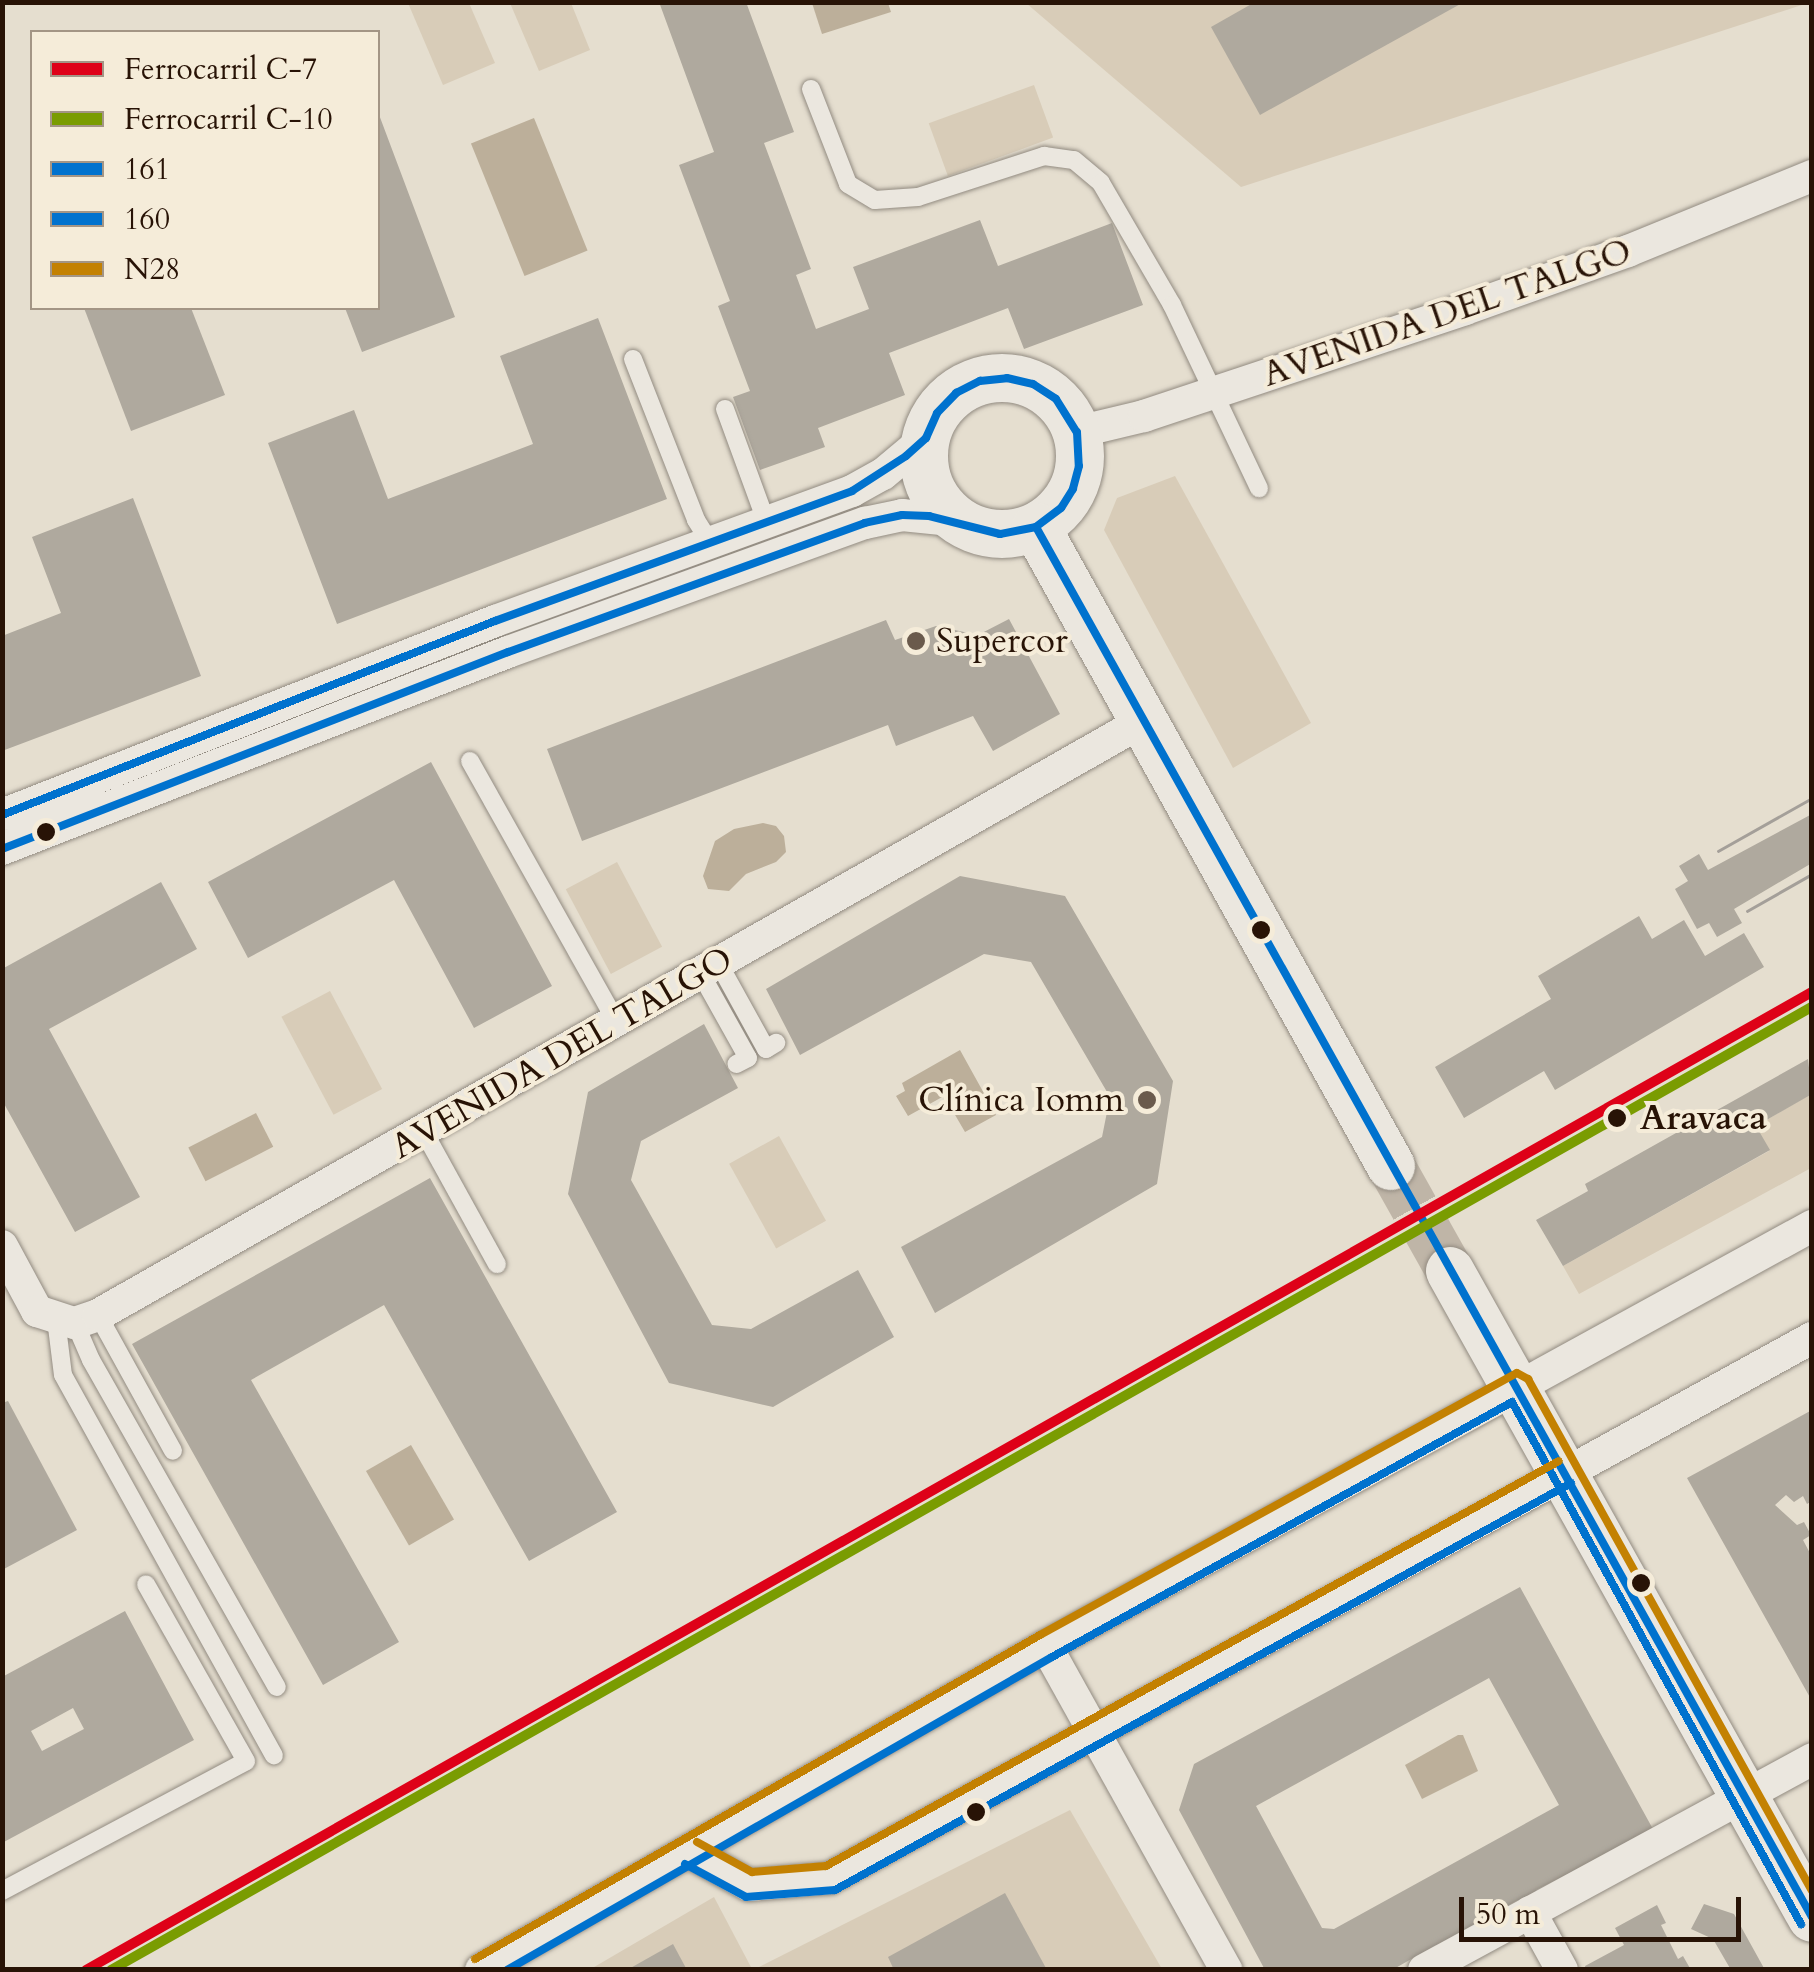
<!DOCTYPE html>
<meta charset="utf-8">
<style>
body{margin:0}
#map{position:relative;width:1814px;height:1972px;overflow:hidden;background:#e5decf;font-family:Cardo,serif}
div>[style]{position:absolute}
[style*='--x']{left:calc(var(--x)*1px);top:calc(var(--y)*1px);width:calc(var(--w)*1px);rotate:calc(var(--a)*1deg)}
.green>*{inset:0;background:#d8ccb8;transform-origin:0 0}
.water>*{inset:0;background:#bcaf9a;transform-origin:0 0}
.building>*{inset:0;background:#afa99e}
.secondary-tunnel>*{height:48px;margin-top:-24px;transform-origin:0;background:repeating-linear-gradient(90deg,#bfb5a7 0 48px,transparent 0 72px)}
.roads{filter:drop-shadow(0 0 2px #928b81) drop-shadow(0 0 2px #928b81)}
.lane>*{height:18px;margin:-9px;padding:0 9px;transform-origin:9px;border-radius:9px;background:#ebe7df}
.street>*{height:32px;margin:-16px;padding:0 16px;transform-origin:16px;border-radius:16px;background:#ebe7df}
.secondary>*{height:48px;margin:-24px;padding:0 24px;transform-origin:24px;border-radius:24px;background:#ebe7df}
.secondary>.ring{margin:-24px;padding:0;box-sizing:content-box;background:none;border:48px solid #ebe7df;border-radius:50%}
.tram>*{height:2.5px;margin:-1.25px;padding:0 1.25px;transform-origin:1.25px;border-radius:1.25px;background:#a49f99}
.bus-1>*{height:8px;margin:-4px;padding:0 4px;transform-origin:4px;border-radius:4px;background:#0072ce}
.bus-2>*{height:8px;margin:-4px;padding:0 4px;transform-origin:4px;border-radius:4px;background:#0072ce}
.bus-3>*{height:8px;margin:-4px;padding:0 4px;transform-origin:4px;border-radius:4px;background:#c38102}
.rail-1>*{height:10px;margin:-5px;padding:0 5px;transform-origin:5px;border-radius:5px;background:#de0118}
.rail-2>*{height:10px;margin:-5px;padding:0 5px;transform-origin:5px;border-radius:5px;background:#7a9c01}
.dots>*{width:28px;height:28px;translate:-50% -50%;box-sizing:border-box;border:5px solid #f5ecd9;border-radius:50%}
span{translate:-50% -50%;white-space:nowrap;text-align:center;line-height:1.15;-webkit-text-stroke:8px #f5ecd9;paint-order:stroke}
.street-label{font-size:35px;color:#281306}
.poi-label{font-size:35px;color:#281306}
.left{translate:0 -50%;text-align:left}
.right{translate:-100% -50%;text-align:right}
.stop-label{font-size:35px;color:#281306;font-weight:700}
.frame{position:absolute;inset:0;border:5px solid #281306;pointer-events:none}
.legend{position:absolute;left:30px;top:30px;width:350px;height:280px;box-sizing:border-box;background:#f5ecd9;border:2px solid #a39585;margin:0;padding:12px 18px;list-style:none;font-size:30px;color:#281306}
.legend li{display:flex;align-items:center;gap:20px;height:50px}
.legend b{width:50px;border:2px solid #a39585}
.scale{position:absolute;left:1459px;top:1897px;width:282px;height:45px;box-sizing:border-box;border:5px solid #281306;border-top:0;padding-left:12px;font-size:30px;line-height:35px;white-space:nowrap;color:#281306;-webkit-text-stroke:8px #f5ecd9;paint-order:stroke}
</style>
<div id="map">
<div class="green">
<i style="clip-path:polygon(1811px 2px,1241px 187px,1026px 3px)"></i>
<i style="clip-path:polygon(408px 3px,469px 3px,495px 63px,443px 85px)"></i>
<i style="clip-path:polygon(510px 3px,571px 3px,590px 50px,539px 71px)"></i>
<i style="left:1034px;top:85px;width:56px;height:112px;rotate:70deg"></i>
<i style="clip-path:polygon(1175px 476px,1311px 723px,1233px 768px,1104px 530px,1117px 498px)"></i>
<i style="left:617px;top:862px;width:96px;height:58px;rotate:62deg"></i>
<i style="left:330px;top:991px;width:111px;height:55px;rotate:62deg"></i>
<i style="clip-path:polygon(1811px 1094px,1811px 1168px,1579px 1294px,1563px 1266px,1769px 1151px,1756px 1126px)"></i>
<i style="left:779px;top:1136px;width:97px;height:57px;rotate:61deg"></i>
<i style="clip-path:polygon(1070px 1810px,1162px 1969px,753px 1970px)"></i>
<i style="clip-path:polygon(714px 1897px,752px 1969px,589px 1970px)"></i>
</div>
<div class="water">
<i style="clip-path:polygon(812px 3px,888px 3px,891px 12px,822px 34px)"></i>
<i style="left:534px;top:118px;width:143px;height:68px;rotate:68deg"></i>
<i style="clip-path:polygon(763px 823px,776px 826px,784px 836px,786px 852px,776px 862px,746px 874px,729px 891px,708px 889px,703px 876px,715px 841px,734px 829px)"></i>
<i style="clip-path:polygon(960px 1050px,996px 1115px,965px 1132px,944px 1096px,908px 1116px,896px 1096px,905px 1091px,902px 1083px)"></i>
<i style="left:256px;top:1113px;width:38px;height:76px;rotate:63deg"></i>
<i style="left:411px;top:1445px;width:86px;height:52px;rotate:60deg"></i>
<i style="clip-path:polygon(1458px 1735px,1463px 1735px,1478px 1771px,1422px 1799px,1405px 1765px)"></i>
</div>
<div class="building">
<i style="clip-path:polygon(659px 2px,746px 2px,794px 132px,764px 143px,811px 269px,796px 275px,816px 329px,869px 309px,853px 267px,980px 220px,998px 266px,1112px 223px,1143px 305px,1024px 349px,1008px 308px,889px 353px,905px 395px,818px 428px,825px 447px,760px 470px,733px 397px,750px 391px,718px 306px,730px 301px,679px 165px,714px 152px)"></i>
<i style="clip-path:polygon(1255px 2px,1464px 2px,1260px 115px,1211px 27px)"></i>
<i style="clip-path:polygon(378px 112px,455px 317px,362px 352px,345px 308px,378px 308px)"></i>
<i style="clip-path:polygon(84px 308px,191px 308px,225px 395px,131px 431px)"></i>
<i style="clip-path:polygon(598px 318px,667px 499px,337px 624px,268px 443px,354px 410px,388px 499px,533px 444px,500px 356px)"></i>
<i style="clip-path:polygon(133px 498px,201px 676px,2px 751px,2px 636px,61px 613px,32px 537px)"></i>
<i style="clip-path:polygon(1009px 619px,1060px 714px,993px 751px,973px 716px,896px 746px,888px 725px,582px 841px,547px 749px,886px 620px,895px 640px,936px 626px,978px 635px)"></i>
<i style="clip-path:polygon(431px 762px,552px 986px,474px 1028px,394px 880px,248px 958px,208px 882px)"></i>
<i style="clip-path:polygon(1812px 814px,1812px 863px,1734px 909px,1742px 923px,1717px 937px,1709px 923px,1697px 929px,1675px 889px,1688px 881px,1679px 866px,1699px 854px,1708px 870px)"></i>
<i style="clip-path:polygon(960px 876px,1065px 896px,1173px 1081px,1157px 1184px,935px 1313px,901px 1247px,1102px 1137px,1110px 1097px,1031px 962px,984px 954px,800px 1055px,766px 989px)"></i>
<i style="clip-path:polygon(161px 882px,197px 949px,49px 1029px,140px 1197px,75px 1232px,2px 1100px,2px 969px)"></i>
<i style="clip-path:polygon(1639px 916px,1652px 939px,1684px 920px,1705px 956px,1744px 933px,1764px 967px,1555px 1090px,1544px 1071px,1464px 1118px,1435px 1067px,1551px 999px,1538px 976px)"></i>
<i style="clip-path:polygon(704px 1024px,738px 1088px,641px 1141px,631px 1180px,712px 1325px,751px 1329px,858px 1270px,894px 1337px,773px 1407px,669px 1383px,568px 1194px,588px 1092px)"></i>
<i style="clip-path:polygon(1808px 1059px,1812px 1094px,1756px 1126px,1770px 1150px,1563px 1266px,1536px 1220px,1588px 1191px,1585px 1184px)"></i>
<i style="clip-path:polygon(430px 1178px,617px 1512px,529px 1561px,384px 1305px,251px 1380px,399px 1642px,323px 1685px,132px 1344px)"></i>
<i style="clip-path:polygon(8px 1401px,77px 1530px,2px 1570px,2px 1403px)"></i>
<i style="clip-path:polygon(1812px 1410px,1812px 1501px,1807px 1504px,1803px 1496px,1794px 1502px,1786px 1495px,1775px 1505px,1797px 1525px,1804px 1522px,1811px 1535px,1803px 1540px,1812px 1557px,1812px 1701px,1687px 1478px)"></i>
<i style="clip-path:polygon(evenodd,1520px 1587px,1654px 1831px,1536px 1890px,1539px 1896px,1521px 1906px,1518px 1900px,1453px 1936px,1440px 1952px,1436px 1945px,1392px 1970px,1265px 1970px,1179px 1810px,1194px 1764px,1520px 1587px,1489px 1678px,1559px 1805px,1334px 1929px,1322px 1928px,1256px 1806px,1489px 1678px)"></i>
<i style="clip-path:polygon(evenodd,125px 1611px,194px 1740px,2px 1843px,2px 1677px,125px 1611px,73px 1708px,84px 1729px,42px 1751px,31px 1731px,73px 1708px)"></i>
<i style="clip-path:polygon(1005px 1893px,1047px 1970px,894px 1970px,888px 1957px)"></i>
<i style="clip-path:polygon(1704px 1904px,1734px 1914px,1765px 1970px,1731px 1970px,1713px 1939px,1691px 1929px)"></i>
<i style="clip-path:polygon(1657px 1905px,1666px 1923px,1661px 1925px,1678px 1959px,1683px 1956px,1691px 1970px,1586px 1970px,1585px 1966px,1624px 1945px,1615px 1928px)"></i>
<i style="clip-path:polygon(673px 1944px,687px 1970px,627px 1970px)"></i>
</div>
<div class="secondary-tunnel">
<i style="--x:1391;--y:1166;--w:120;--a:60.7"></i>
</div>
<div class="roads">
<div class="lane">
<i style="--x:811;--y:89;--w:102;--a:68.7"></i>
<i style="--x:848;--y:184;--w:31;--a:31"></i>
<i style="--x:875;--y:200;--w:43;--a:-4"></i>
<i style="--x:918;--y:197;--w:133;--a:-18"></i>
<i style="--x:1044;--y:156;--w:30;--a:8"></i>
<i style="--x:1074;--y:160;--w:35;--a:40"></i>
<i style="--x:1101;--y:183;--w:141;--a:59.8"></i>
<i style="--x:1172;--y:305;--w:203;--a:64.6"></i>
<i style="--x:633;--y:359;--w:173;--a:68.6"></i>
<i style="--x:696;--y:520;--w:26;--a:58"></i>
<i style="--x:725;--y:409;--w:119;--a:69.9"></i>
<i style="--x:470;--y:761;--w:300;--a:60.7"></i>
<i style="--x:719;--y:964;--w:97;--a:61.1"></i>
<i style="--x:766;--y:1049;--w:12;--a:-31"></i>
<i style="--x:701;--y:974;--w:96;--a:60.8"></i>
<i style="--x:748;--y:1058;--w:13;--a:153"></i>
<i style="--x:424;--y:1132;--w:151;--a:61.1"></i>
<i style="--x:98;--y:1315;--w:155;--a:61.1"></i>
<i style="--x:56;--y:1319;--w:56;--a:82.9"></i>
<i style="--x:63;--y:1375;--w:435;--a:61"></i>
<i style="--x:75;--y:1323;--w:40;--a:66.6"></i>
<i style="--x:91;--y:1360;--w:376;--a:60.4"></i>
<i style="--x:2;--y:1891;--w:276;--a:-28"></i>
<i style="--x:246;--y:1761;--w:203;--a:-119.5"></i>
</div>
<div class="street">
<i style="--x:1077;--y:432;--w:69;--a:-13.4"></i>
<i style="--x:1144;--y:416;--w:338;--a:-18.4"></i>
<i style="--x:1465;--y:309;--w:173;--a:-19.6"></i>
<i style="--x:1628;--y:251;--w:199;--a:-22.2"></i>
<i style="--x:2;--y:815;--w:530;--a:-21.48"></i>
<i style="--x:495;--y:621;--w:380;--a:-20"></i>
<i style="--x:852;--y:491;--w:35;--a:-29"></i>
<i style="--x:883;--y:474;--w:56;--a:-39.9"></i>
<i style="--x:2;--y:849;--w:543;--a:-21.27"></i>
<i style="--x:508;--y:652;--w:380;--a:-19.9"></i>
<i style="--x:865;--y:523;--w:38;--a:-12"></i>
<i style="--x:902;--y:515;--w:57;--a:6"></i>
<i style="--x:2;--y:1246;--w:74;--a:61.7"></i>
<i style="--x:37;--y:1311;--w:40;--a:18"></i>
<i style="--x:75;--y:1323;--w:24;--a:-19"></i>
<i style="--x:98;--y:1315;--w:1204;--a:-29.61"></i>
<i style="--x:1046;--y:1646;--w:371;--a:60.9"></i>
<i style="--x:691;--y:1853;--w:66;--a:28.9"></i>
<i style="--x:749;--y:1885;--w:81;--a:-4.9"></i>
<i style="--x:830;--y:1878;--w:1121;--a:-28.81"></i>
<i style="--x:1530;--y:1912;--w:66;--a:61.1"></i>
<i style="--x:481;--y:1970;--w:651;--a:-29.83"></i>
<i style="--x:1046;--y:1646;--w:874;--a:-28.74"></i>
<i style="--x:1424;--y:1970;--w:442;--a:-28.5"></i>
</div>
<div class="secondary">
<i class="ring" style="left:924px;top:378px;width:108px;height:108px"></i>
<i style="--x:1036;--y:527;--w:731;--a:60.95"></i>
<i style="--x:1450;--y:1271;--w:741;--a:60.77"></i>
</div>
</div>
<div class="tram">
<i style="--x:1718;--y:851;--w:108;--a:-29.4"></i>
<i style="--x:1747;--y:911;--w:75;--a:-29.6"></i>
</div>
<div class="bus-1">
<i style="--x:1036;--y:527;--w:1592;--a:60.83"></i>
<i style="--x:2;--y:815;--w:530;--a:-21.48"></i>
<i style="--x:495;--y:621;--w:380;--a:-20"></i>
<i style="--x:852;--y:491;--w:64;--a:-32.9"></i>
<i style="--x:906;--y:456;--w:27;--a:-42"></i>
<i style="--x:926;--y:438;--w:27;--a:-66"></i>
<i style="--x:937;--y:413;--w:28;--a:-46"></i>
<i style="--x:956;--y:393;--w:27;--a:-27"></i>
<i style="--x:980;--y:381;--w:27;--a:-6"></i>
<i style="--x:1007;--y:378;--w:27;--a:13"></i>
<i style="--x:1033;--y:384;--w:27;--a:33"></i>
<i style="--x:1056;--y:399;--w:39;--a:58"></i>
<i style="--x:1077;--y:432;--w:34;--a:87"></i>
<i style="--x:1079;--y:466;--w:24;--a:105"></i>
<i style="--x:1073;--y:489;--w:22;--a:122"></i>
<i style="--x:1061;--y:508;--w:31;--a:143"></i>
<i style="--x:1036;--y:527;--w:37;--a:169"></i>
<i style="--x:1000;--y:534;--w:73;--a:-165.8"></i>
<i style="--x:929;--y:516;--w:27;--a:-178"></i>
<i style="--x:902;--y:515;--w:38;--a:168"></i>
<i style="--x:865;--y:523;--w:380;--a:160.1"></i>
<i style="--x:508;--y:652;--w:543;--a:158.73"></i>
</div>
<div class="bus-2">
<i style="--x:685;--y:1864;--w:69;--a:28.4"></i>
<i style="--x:746;--y:1897;--w:89;--a:-4.5"></i>
<i style="--x:835;--y:1890;--w:841;--a:-28.94"></i>
<i style="--x:507;--y:1970;--w:628;--a:-29.87"></i>
<i style="--x:1052;--y:1657;--w:526;--a:-29"></i>
<i style="--x:1512;--y:1402;--w:597;--a:61.03"></i>
</div>
<div class="bus-3">
<i style="--x:697;--y:1842;--w:63;--a:28.6"></i>
<i style="--x:752;--y:1872;--w:74;--a:-4.6"></i>
<i style="--x:826;--y:1866;--w:837;--a:-28.92"></i>
<i style="--x:475;--y:1959;--w:651;--a:-29.83"></i>
<i style="--x:1040;--y:1635;--w:544;--a:-28.78"></i>
<i style="--x:1517;--y:1373;--w:13;--a:29"></i>
<i style="--x:1528;--y:1379;--w:585;--a:60.98"></i>
</div>
<div class="rail-1">
<i style="--x:86;--y:1970;--w:1984;--a:-29.54"></i>
</div>
<div class="rail-2">
<i style="--x:111;--y:1970;--w:1955;--a:-29.52"></i>
</div>
<div class="dots">
<i style="left:916px;top:641px;background:#6a5a4c"></i>
<i style="left:46px;top:832px;background:#281306"></i>
<i style="left:1261px;top:930px;background:#281306"></i>
<i style="left:1147px;top:1100px;background:#6a5a4c"></i>
<i style="left:1617px;top:1118px;background:#281306"></i>
<i style="left:1641px;top:1583px;background:#281306"></i>
<i style="left:976px;top:1812px;background:#281306"></i>
</div>
<div class="street-label">
<span style="left:1447px;top:313px;rotate:-19deg">AVENIDA DEL TALGO</span>
<span style="left:562px;top:1053px;rotate:-30deg">AVENIDA DEL TALGO</span>
</div>
<div class="poi-label">
<span class="left" style="left:936px;top:641px">Supercor</span>
<span class="right" style="left:1124px;top:1100px">Clínica Iomm</span>
</div>
<div class="stop-label">
<span class="left" style="left:1640px;top:1118px">Aravaca</span>
</div>
<div class="frame"></div>
<ul class="legend">
<li><b style="height:12px;background:#de0118"></b>Ferrocarril C-7</li>
<li><b style="height:12px;background:#7a9c01"></b>Ferrocarril C-10</li>
<li><b style="height:12px;background:#0072ce"></b>161</li>
<li><b style="height:12px;background:#0072ce"></b>160</li>
<li><b style="height:12px;background:#c38102"></b>N28</li>
</ul>
<div class="scale">50 m</div>
</div>
